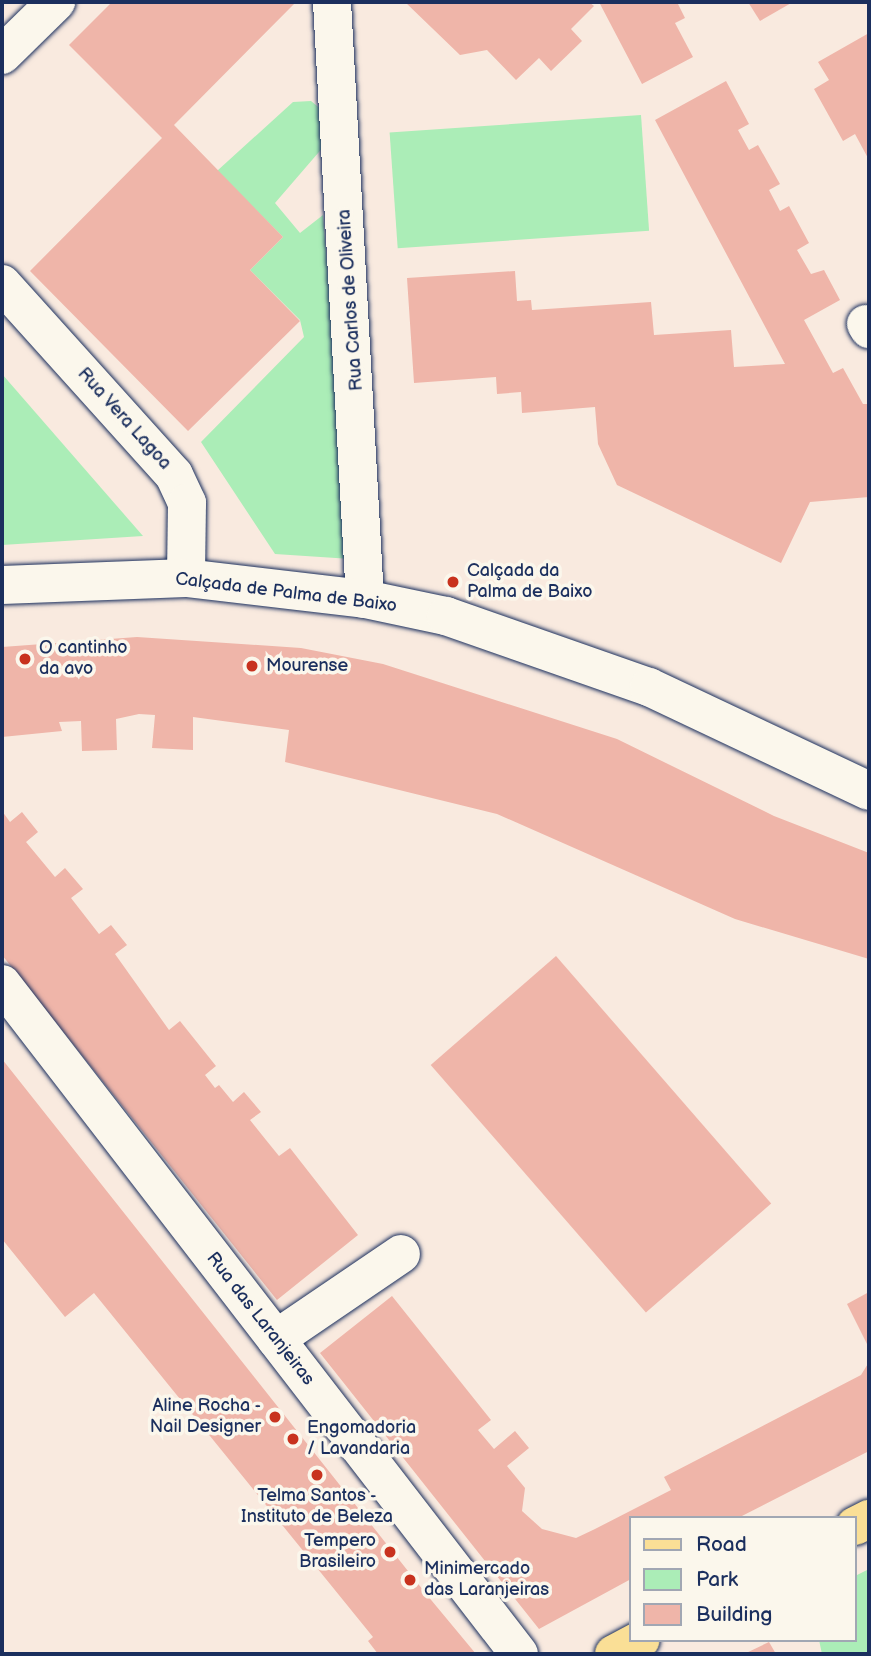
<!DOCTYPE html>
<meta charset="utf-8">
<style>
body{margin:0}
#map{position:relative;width:871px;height:1656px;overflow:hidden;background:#f9eadf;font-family:"Balsamiq Sans",sans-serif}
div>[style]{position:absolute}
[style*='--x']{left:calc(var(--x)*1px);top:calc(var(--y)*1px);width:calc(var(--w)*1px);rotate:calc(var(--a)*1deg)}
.green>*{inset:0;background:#abedb7;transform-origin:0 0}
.building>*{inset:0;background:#efb5a9;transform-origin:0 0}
.roads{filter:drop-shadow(0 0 2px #1b2f5e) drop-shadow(0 0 2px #1b2f5e)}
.minor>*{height:38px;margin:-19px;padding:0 19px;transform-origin:19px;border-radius:19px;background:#fbf7ec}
.major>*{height:38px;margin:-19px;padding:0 19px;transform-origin:19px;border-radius:19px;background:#fadf96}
.dots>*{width:19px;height:19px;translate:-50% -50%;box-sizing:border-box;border:4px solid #fbf7ec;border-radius:50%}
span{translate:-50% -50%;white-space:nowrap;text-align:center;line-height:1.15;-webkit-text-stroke:7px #fbf7ec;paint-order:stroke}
.street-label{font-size:18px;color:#1b2f5e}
.poi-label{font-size:18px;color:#1b2f5e}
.left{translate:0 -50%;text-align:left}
.right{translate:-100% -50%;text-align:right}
.frame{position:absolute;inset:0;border:4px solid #1b2f5e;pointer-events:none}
.legend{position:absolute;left:629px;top:1516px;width:228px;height:126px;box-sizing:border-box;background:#fbf7ec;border:2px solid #a1a7b3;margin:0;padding:9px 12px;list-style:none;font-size:21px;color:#1b2f5e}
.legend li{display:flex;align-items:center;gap:14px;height:35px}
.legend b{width:35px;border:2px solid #a1a7b3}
</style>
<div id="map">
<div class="green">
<i style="clip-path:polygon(311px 101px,322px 110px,325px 145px,275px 203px,300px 233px,323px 215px,351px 559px,275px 554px,201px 442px,304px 337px,300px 320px,250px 270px,283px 237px,217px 171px,293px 102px)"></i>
<i style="left:641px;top:115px;width:116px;height:252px;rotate:86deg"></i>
<i style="clip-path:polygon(2px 374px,143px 536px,2px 545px)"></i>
<i style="clip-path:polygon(869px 1569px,869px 1654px,822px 1654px,819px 1640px,855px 1640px,855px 1576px)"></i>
</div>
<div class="building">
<i style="clip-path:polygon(112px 2px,296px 2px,174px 125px,283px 237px,250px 270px,300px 321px,188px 431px,30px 271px,162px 138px,69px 45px)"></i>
<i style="clip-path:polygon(405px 2px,589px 2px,594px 6px,571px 29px,582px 41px,551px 71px,539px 58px,516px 80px,487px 50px,460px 55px)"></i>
<i style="clip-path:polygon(599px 2px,677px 2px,685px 18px,675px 23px,693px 57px,642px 84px)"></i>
<i style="clip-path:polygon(748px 2px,793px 2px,760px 21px)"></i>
<i style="clip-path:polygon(869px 33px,869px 160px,855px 134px,843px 141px,814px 89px,829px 80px,818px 62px)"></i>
<i style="clip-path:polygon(726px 81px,749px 124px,738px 130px,749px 150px,758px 145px,780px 184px,769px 190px,780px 211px,789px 206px,809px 243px,797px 250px,811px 274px,824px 270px,840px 300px,804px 320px,833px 373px,843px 368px,863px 404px,869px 404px,869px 497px,810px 502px,781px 563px,617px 485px,598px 444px,595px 407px,522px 413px,521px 392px,497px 394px,496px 377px,414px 383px,407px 278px,515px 271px,517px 301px,531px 300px,532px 310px,651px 302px,654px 335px,731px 330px,734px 367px,785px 364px,655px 120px)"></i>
<i style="clip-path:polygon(137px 637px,301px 648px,383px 664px,617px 739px,774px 816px,869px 853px,869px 959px,735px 919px,497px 814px,285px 762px,289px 730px,193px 717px,193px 750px,152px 748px,155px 715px,139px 714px,116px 719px,117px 750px,82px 751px,81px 721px,59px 722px,62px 731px,2px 737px,2px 647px)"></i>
<i style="clip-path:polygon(2px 811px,10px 822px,22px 812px,38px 832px,26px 842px,55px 877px,65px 868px,83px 889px,71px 898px,99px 934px,111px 925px,127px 945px,115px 954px,169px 1030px,180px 1021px,216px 1066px,205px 1075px,215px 1088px,219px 1085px,233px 1102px,244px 1092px,261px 1112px,250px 1120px,266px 1140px,279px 1156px,290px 1148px,358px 1235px,277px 1300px,2px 955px)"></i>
<i style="left:556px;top:956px;width:328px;height:166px;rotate:49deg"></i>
<i style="clip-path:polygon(2px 1059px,427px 1595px,476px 1654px,378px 1654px,368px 1641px,373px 1637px,94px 1293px,65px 1317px,2px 1239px)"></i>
<i style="clip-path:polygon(869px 1292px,869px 1348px,847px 1304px)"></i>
<i style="clip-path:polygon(392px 1296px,491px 1420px,478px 1430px,494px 1449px,515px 1431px,529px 1448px,507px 1466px,525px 1488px,522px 1511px,542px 1529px,576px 1538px,595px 1529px,671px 1490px,664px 1477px,861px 1375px,869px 1362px,869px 1451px,738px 1518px,631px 1518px,631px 1579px,539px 1629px,320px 1353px)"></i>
<i style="clip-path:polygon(769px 1642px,776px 1654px,744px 1654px)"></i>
</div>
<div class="roads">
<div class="minor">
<i style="--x:332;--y:2;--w:598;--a:86.84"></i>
<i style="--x:2;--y:55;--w:76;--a:-44.5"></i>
<i style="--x:2;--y:284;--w:257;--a:48"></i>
<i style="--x:174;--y:475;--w:31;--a:65"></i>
<i style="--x:187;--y:503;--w:75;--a:90.8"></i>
<i style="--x:866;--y:324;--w:6;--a:59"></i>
<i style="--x:2;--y:585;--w:184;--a:-2.2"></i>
<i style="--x:186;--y:578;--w:180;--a:6.7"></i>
<i style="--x:365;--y:599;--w:83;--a:11.9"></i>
<i style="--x:446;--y:616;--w:215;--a:19.3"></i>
<i style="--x:649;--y:687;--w:243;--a:25.3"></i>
<i style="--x:2;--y:984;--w:846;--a:52.34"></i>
<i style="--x:276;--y:1339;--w:151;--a:-34.2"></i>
</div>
<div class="major">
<i style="--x:855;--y:1526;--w:16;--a:-27"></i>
<i style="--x:614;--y:1654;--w:30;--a:-28"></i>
</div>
</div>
<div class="dots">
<i style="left:453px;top:582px;background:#c8321e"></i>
<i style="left:25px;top:659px;background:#c8321e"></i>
<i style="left:252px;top:666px;background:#c8321e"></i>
<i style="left:275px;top:1417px;background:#c8321e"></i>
<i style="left:293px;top:1439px;background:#c8321e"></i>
<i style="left:317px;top:1475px;background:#c8321e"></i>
<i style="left:390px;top:1552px;background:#c8321e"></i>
<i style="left:410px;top:1580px;background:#c8321e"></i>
</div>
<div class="street-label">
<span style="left:351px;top:300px;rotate:-94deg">Rua Carlos de Oliveira</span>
<span style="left:124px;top:419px;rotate:48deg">Rua Vera Lagoa</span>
<span style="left:286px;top:593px;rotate:7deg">Calçada de Palma de Baixo</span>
<span style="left:260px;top:1319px;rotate:52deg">Rua das Laranjeiras</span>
</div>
<div class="poi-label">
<span class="left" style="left:467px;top:582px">Calçada da<br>Palma de Baixo</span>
<span class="left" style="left:39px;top:659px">O cantinho<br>da avo</span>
<span class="left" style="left:266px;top:666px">Mourense</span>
<span class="right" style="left:261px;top:1417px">Aline Rocha -<br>Nail Designer</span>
<span class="left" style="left:307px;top:1439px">Engomadoria<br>/ Lavandaria</span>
<span style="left:317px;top:1507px">Telma Santos -<br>Instituto de Beleza</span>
<span class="right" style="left:376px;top:1552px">Tempero<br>Brasileiro</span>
<span class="left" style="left:424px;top:1580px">Minimercado<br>das Laranjeiras</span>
</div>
<div class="frame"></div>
<ul class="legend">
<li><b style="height:9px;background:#fadf96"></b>Road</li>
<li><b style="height:19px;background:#abedb7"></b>Park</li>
<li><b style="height:19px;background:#efb5a9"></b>Building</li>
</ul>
</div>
